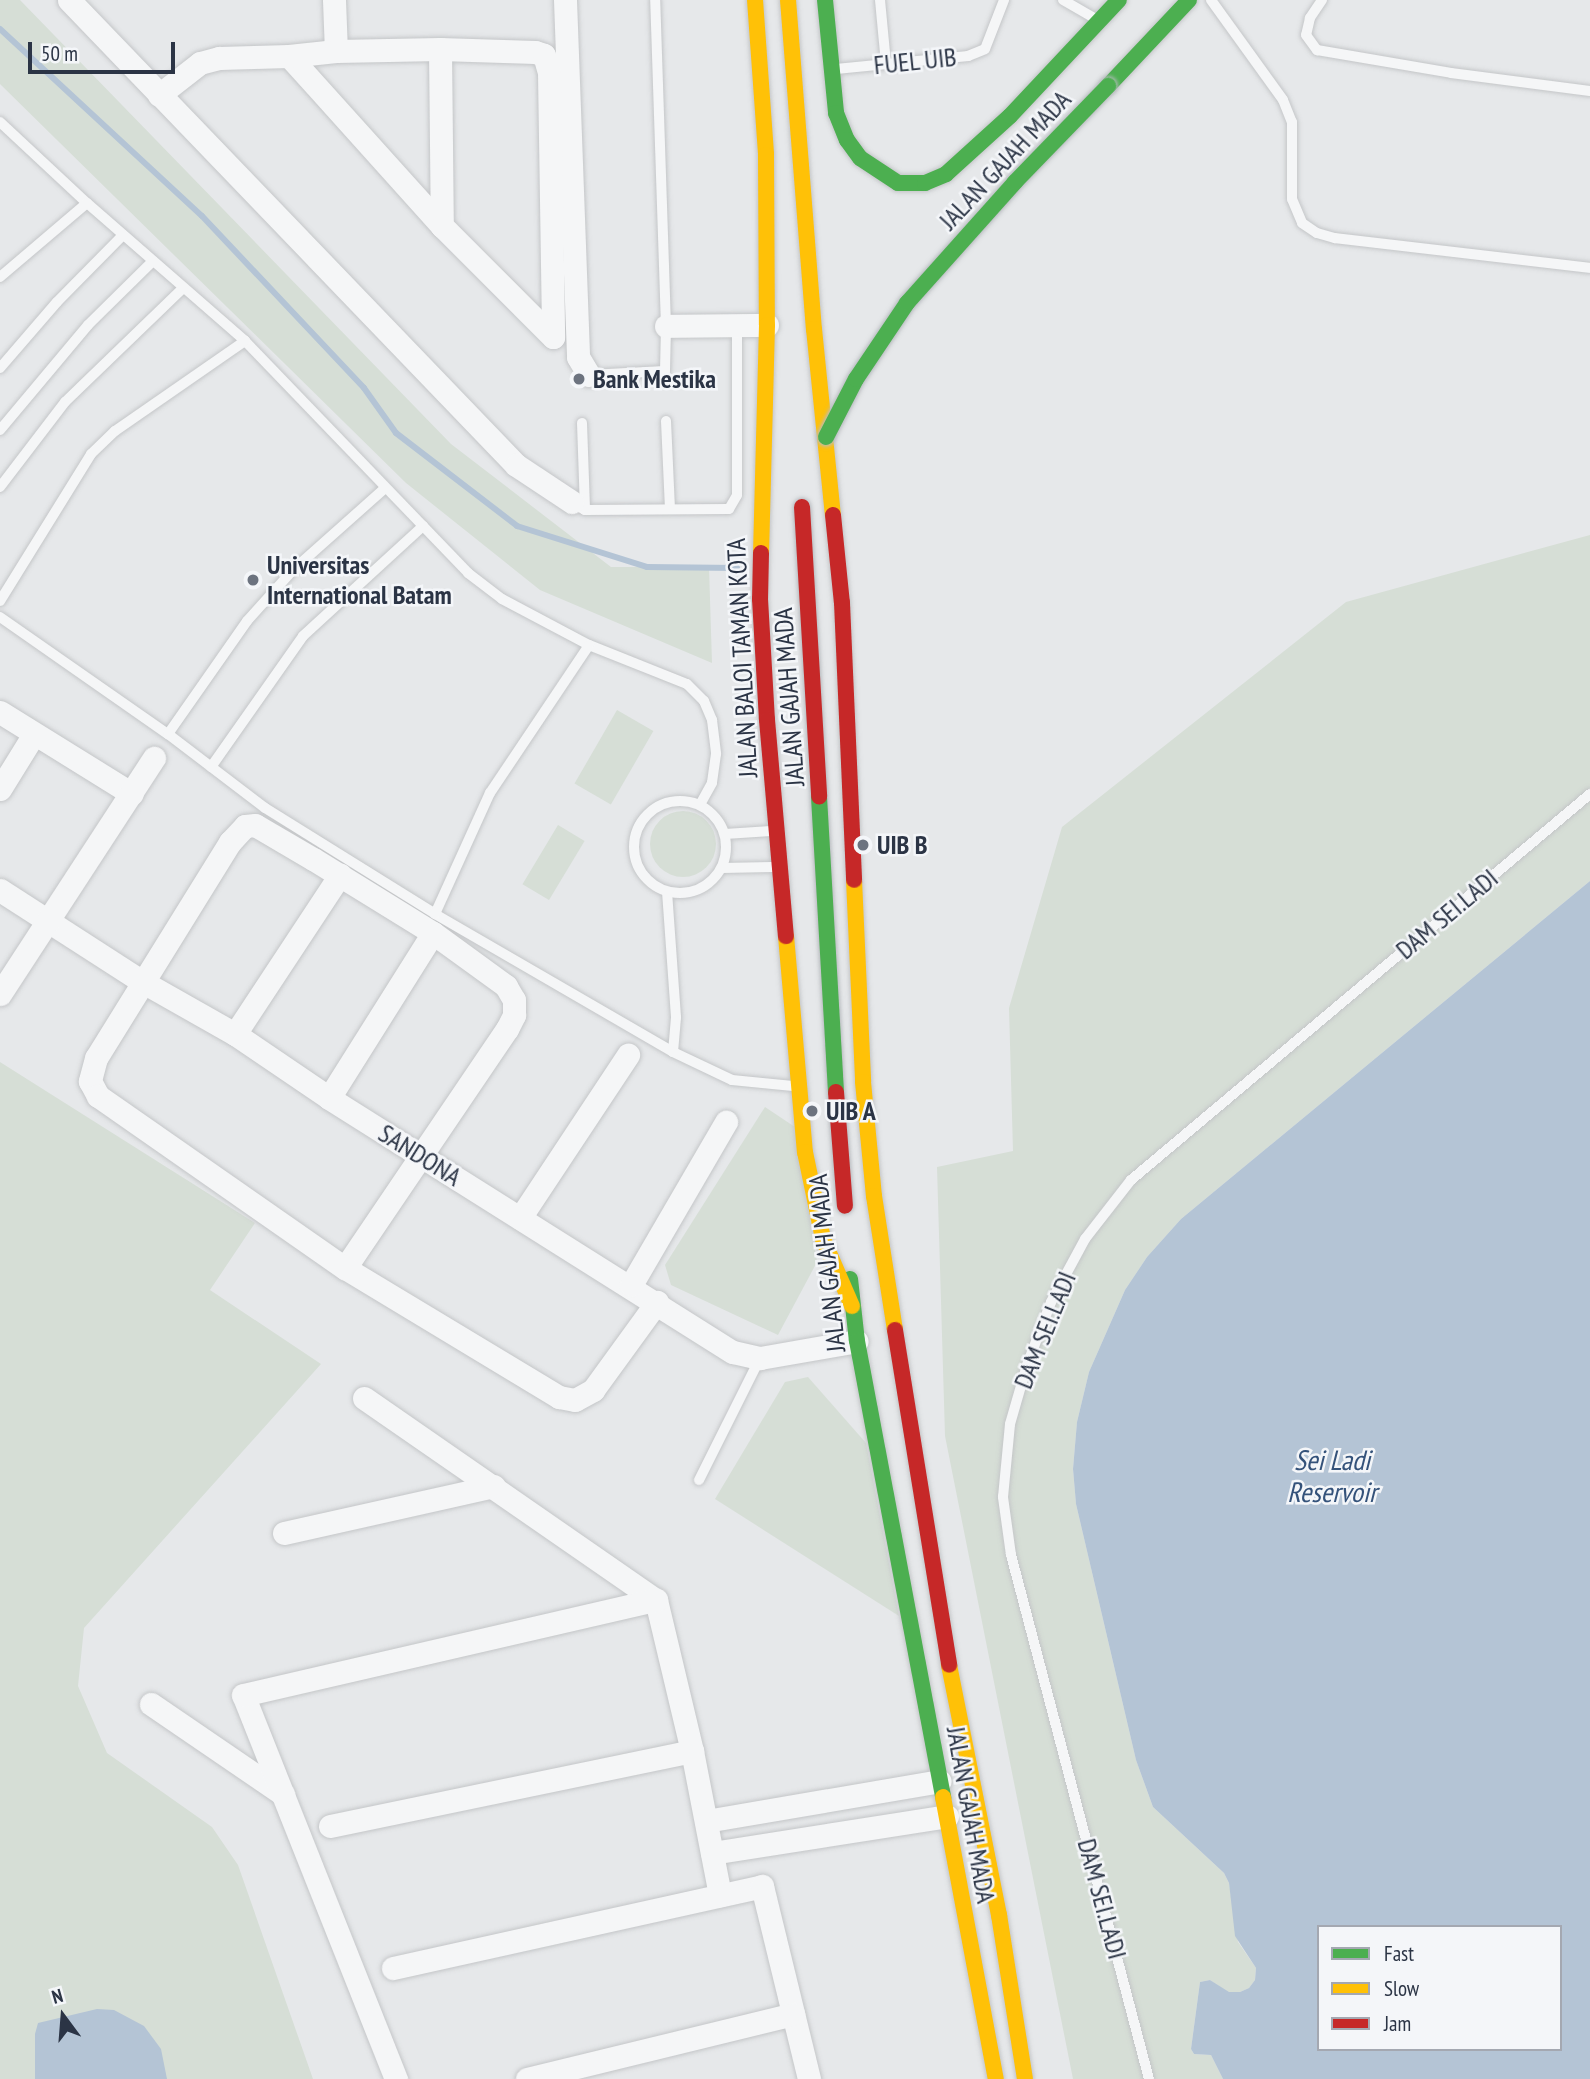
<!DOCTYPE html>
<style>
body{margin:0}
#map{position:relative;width:1590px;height:2079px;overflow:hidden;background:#e6e8ea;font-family:"PT Sans Narrow",sans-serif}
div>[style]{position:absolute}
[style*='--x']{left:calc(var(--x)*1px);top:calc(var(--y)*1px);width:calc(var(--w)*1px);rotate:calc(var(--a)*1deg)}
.green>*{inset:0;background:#d6ded6;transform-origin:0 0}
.round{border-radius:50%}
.water>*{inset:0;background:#b4c4d5}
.stream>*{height:6px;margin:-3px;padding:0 3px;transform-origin:3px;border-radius:3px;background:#b4c4d5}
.roads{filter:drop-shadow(0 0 2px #c4c6c8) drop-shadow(0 0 2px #c4c6c8)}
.lane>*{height:10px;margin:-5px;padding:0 5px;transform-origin:5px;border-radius:5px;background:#f5f6f7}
.lane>.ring{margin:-5px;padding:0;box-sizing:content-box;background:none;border:10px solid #f5f6f7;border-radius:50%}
.street>*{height:23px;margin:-11.5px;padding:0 11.5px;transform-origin:11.5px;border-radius:11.5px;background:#f5f6f7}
.fast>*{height:16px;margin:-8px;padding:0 8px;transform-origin:8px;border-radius:8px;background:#4caf50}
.slow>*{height:16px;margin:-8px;padding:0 8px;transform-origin:8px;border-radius:8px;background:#ffc107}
.jam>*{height:16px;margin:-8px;padding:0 8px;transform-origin:8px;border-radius:8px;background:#c62828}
.bridges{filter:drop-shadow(0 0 2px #b8bbbf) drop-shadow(0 0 2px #b8bbbf)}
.fast-bridge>*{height:16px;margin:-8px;padding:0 8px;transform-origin:8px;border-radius:8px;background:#4caf50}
.jam-bridge>*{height:16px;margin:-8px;padding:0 8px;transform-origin:8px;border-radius:8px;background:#c62828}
.dots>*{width:19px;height:19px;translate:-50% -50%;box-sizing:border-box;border:4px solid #f4f6f9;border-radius:50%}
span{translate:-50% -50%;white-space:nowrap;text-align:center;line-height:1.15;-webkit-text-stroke:5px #f4f6f9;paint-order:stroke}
.street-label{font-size:26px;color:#2b3445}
.poi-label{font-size:26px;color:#2b3445;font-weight:700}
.left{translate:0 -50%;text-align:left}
.water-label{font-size:28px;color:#34527a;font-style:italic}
.legend{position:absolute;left:1317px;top:1925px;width:245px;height:126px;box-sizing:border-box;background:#f4f6f9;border:2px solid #a4a8b1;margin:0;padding:9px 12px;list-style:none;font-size:21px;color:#2b3445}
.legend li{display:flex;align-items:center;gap:14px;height:35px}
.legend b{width:35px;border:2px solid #a4a8b1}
.north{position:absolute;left:28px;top:1981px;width:70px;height:70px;-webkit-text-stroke:5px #f4f6f9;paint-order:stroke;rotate:344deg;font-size:19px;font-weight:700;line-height:28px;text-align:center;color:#2b3445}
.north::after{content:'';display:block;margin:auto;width:24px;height:32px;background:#2b3445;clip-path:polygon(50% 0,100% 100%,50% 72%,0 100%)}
.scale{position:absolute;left:28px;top:42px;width:147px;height:32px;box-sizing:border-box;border:4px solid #2b3445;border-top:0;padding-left:9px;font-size:21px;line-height:24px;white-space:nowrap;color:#2b3445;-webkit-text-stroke:5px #f4f6f9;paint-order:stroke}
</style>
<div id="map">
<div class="green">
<i style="clip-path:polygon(0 0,20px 0,451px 444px,611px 567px,709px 567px,712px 663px,540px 590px,406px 483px,0 84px)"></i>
<i style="clip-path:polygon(1590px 535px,1590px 881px,1181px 1219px,1147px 1257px,1125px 1290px,1089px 1372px,1077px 1422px,1073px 1469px,1076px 1504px,1136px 1760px,1153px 1807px,1224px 1873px,1229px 1883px,1238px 1942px,1256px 1968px,1255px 1980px,1249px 1988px,1240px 1992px,1229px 1993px,1210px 1980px,1200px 1982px,1191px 2049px,1194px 2054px,1211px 2055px,1223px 2079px,1073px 2079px,945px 1436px,937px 1167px,1013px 1151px,1009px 1008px,1062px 827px,1346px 602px)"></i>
<i style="left:617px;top:710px;width:42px;height:85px;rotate:30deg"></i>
<i class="round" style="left:650px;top:811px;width:66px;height:66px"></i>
<i style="left:558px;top:825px;width:31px;height:69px;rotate:31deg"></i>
<i style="clip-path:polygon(0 1062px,255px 1223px,210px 1290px,321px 1364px,84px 1628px,78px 1686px,107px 1753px,212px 1827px,238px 1865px,313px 2079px,0 2079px)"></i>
<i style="clip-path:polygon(765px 1107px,795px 1127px,817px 1262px,778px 1335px,671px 1285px,665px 1265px)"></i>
<i style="clip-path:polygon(808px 1377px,866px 1443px,899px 1616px,715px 1499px,785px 1382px)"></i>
</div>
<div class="water">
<i style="clip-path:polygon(evenodd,1590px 881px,1590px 2079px,1223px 2079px,1211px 2055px,1194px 2054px,1191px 2049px,1200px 1982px,1210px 1980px,1229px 1992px,1240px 1992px,1249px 1988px,1255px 1980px,1256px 1968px,1235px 1936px,1229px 1883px,1224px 1873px,1153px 1807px,1136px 1760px,1076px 1504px,1073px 1469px,1077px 1422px,1089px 1372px,1125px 1290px,1147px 1257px,1181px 1219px,1590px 881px,1319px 1927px,1560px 1927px,1560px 2049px,1319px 2049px,1319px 1927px)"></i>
<i style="clip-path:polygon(97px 2009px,114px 2010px,144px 2026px,161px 2049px,167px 2079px,35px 2079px,35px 2034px,38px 2023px)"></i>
</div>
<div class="stream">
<i style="--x:0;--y:29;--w:275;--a:42.8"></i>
<i style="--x:202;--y:216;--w:236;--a:46.7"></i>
<i style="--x:364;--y:388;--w:55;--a:54.6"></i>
<i style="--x:396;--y:433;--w:153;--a:37.5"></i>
<i style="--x:517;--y:526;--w:136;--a:17.5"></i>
<i style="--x:647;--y:567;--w:90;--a:0.6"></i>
</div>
<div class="roads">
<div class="lane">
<i style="--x:880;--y:0;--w:64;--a:84.6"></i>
<i style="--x:1063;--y:0;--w:34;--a:30"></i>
<i style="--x:1211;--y:0;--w:123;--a:54.2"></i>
<i style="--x:1283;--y:100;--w:24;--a:68"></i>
<i style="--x:1292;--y:122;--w:77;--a:90"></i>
<i style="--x:1292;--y:199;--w:26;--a:67"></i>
<i style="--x:1302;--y:223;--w:18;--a:34"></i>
<i style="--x:1317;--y:233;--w:19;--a:16"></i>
<i style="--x:1335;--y:238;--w:257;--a:6.7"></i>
<i style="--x:1322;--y:0;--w:22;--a:124"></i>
<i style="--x:1310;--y:18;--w:17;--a:103"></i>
<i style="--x:1306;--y:35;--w:19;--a:54"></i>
<i style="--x:1317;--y:50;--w:136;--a:9.7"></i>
<i style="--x:1451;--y:73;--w:140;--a:7.4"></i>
<i style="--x:836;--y:69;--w:133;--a:-5.6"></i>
<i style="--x:968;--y:56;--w:18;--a:-22"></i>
<i style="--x:985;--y:49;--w:53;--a:-68.8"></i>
<i style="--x:0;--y:122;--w:119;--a:43"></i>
<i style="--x:87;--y:203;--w:210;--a:41.1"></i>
<i style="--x:245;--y:341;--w:322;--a:46.1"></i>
<i style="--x:468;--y:573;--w:43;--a:37.4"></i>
<i style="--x:502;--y:599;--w:98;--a:27.9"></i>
<i style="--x:589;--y:645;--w:105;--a:21.7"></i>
<i style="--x:687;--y:684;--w:24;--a:45"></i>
<i style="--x:704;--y:701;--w:21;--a:67"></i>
<i style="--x:712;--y:720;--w:34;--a:83"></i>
<i style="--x:716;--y:754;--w:29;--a:98"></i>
<i style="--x:712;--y:783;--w:25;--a:119"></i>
<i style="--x:0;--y:277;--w:114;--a:-40.4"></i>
<i style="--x:0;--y:368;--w:87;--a:-49.2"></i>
<i style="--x:57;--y:302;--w:94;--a:-45.4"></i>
<i style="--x:589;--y:375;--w:76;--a:-3"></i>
<i style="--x:665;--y:371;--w:45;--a:-88.7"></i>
<i style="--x:666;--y:326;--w:326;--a:-91.9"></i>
<i style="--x:666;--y:421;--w:88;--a:87.4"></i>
<i style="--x:582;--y:423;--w:87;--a:88"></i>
<i style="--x:0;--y:430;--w:137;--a:-50"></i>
<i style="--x:88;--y:325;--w:91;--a:-44.6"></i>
<i style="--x:0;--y:487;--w:107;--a:-52.6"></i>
<i style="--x:65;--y:402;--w:164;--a:-44"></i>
<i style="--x:572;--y:502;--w:15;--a:32"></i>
<i style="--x:585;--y:510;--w:144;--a:-0.4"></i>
<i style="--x:729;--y:509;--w:16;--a:-60"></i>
<i style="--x:737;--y:495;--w:169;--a:-90"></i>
<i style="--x:0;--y:601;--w:173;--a:-58.2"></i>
<i style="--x:91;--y:454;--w:33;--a:-44"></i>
<i style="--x:115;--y:431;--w:158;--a:-34.7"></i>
<i style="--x:0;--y:617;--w:205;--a:34.9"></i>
<i style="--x:168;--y:734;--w:122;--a:37.3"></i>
<i style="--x:265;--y:808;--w:200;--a:31.9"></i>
<i style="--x:435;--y:914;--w:275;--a:30.1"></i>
<i style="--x:673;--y:1052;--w:35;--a:-85"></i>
<i style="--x:676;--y:1017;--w:125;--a:-94.1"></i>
<i style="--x:168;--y:734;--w:138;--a:-55"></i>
<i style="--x:247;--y:621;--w:69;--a:-48"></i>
<i style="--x:293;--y:570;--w:123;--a:-41.7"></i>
<i style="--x:211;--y:767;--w:160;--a:-54.9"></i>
<i style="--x:303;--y:636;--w:163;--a:-42.5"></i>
<i class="ring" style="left:634px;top:801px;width:82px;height:82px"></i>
<i style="--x:725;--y:834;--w:46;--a:-3.7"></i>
<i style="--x:722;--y:868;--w:50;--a:-1.1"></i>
<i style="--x:435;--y:914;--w:133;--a:-65.6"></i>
<i style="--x:490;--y:793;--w:178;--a:-56.2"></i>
<i style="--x:673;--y:1052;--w:65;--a:25.4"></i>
<i style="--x:732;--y:1080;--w:61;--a:5.6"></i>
<i style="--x:699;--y:1480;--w:136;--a:-63.4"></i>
<i style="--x:1149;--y:2079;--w:542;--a:-104.75"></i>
<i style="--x:1011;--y:1555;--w:59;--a:-97.9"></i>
<i style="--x:1003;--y:1497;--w:73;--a:-84.5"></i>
<i style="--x:1010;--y:1424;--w:61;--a:-73.9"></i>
<i style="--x:1027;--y:1365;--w:67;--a:-69.1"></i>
<i style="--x:1051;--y:1302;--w:72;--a:-61.6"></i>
<i style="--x:1085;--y:1239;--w:75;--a:-52.1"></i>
<i style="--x:1131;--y:1180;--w:600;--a:-40.06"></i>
</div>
<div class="street">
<i style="--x:69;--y:0;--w:645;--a:46.13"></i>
<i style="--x:516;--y:465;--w:67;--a:33.5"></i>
<i style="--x:334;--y:0;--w:51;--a:87.8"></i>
<i style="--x:565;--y:0;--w:357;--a:87.9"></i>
<i style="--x:578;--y:357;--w:21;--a:59"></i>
<i style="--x:440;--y:49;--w:177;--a:89.4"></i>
<i style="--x:289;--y:56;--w:229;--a:48"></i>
<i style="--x:442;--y:226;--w:157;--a:45"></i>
<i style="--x:159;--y:95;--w:52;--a:-38"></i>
<i style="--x:200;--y:63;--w:20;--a:-15"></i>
<i style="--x:219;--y:58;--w:70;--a:-1.6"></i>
<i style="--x:289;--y:56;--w:47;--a:-6.1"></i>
<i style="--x:336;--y:51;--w:104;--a:-1.1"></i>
<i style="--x:440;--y:49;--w:95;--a:1.8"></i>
<i style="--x:535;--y:52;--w:9;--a:18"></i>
<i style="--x:544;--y:55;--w:19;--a:74"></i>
<i style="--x:549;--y:73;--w:264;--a:89.1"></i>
<i style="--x:666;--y:326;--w:101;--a:-0.6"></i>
<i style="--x:0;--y:712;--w:155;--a:31.8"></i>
<i style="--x:0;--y:789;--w:65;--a:-58.3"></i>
<i style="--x:0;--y:890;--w:170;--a:32.8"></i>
<i style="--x:143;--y:982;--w:106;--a:29.5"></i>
<i style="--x:235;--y:1034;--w:114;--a:34.2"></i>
<i style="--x:329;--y:1098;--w:477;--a:32.2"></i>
<i style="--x:733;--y:1352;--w:28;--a:13"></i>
<i style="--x:760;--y:1358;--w:98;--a:-9.9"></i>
<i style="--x:0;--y:994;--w:282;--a:-56.9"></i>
<i style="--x:235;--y:1034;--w:191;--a:-56.6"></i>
<i style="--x:329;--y:1098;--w:195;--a:-57.8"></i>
<i style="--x:520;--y:1218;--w:196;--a:-56.5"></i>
<i style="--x:345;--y:1268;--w:289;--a:-55.9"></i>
<i style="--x:507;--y:1029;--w:16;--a:-63"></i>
<i style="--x:514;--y:1015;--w:15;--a:-90"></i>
<i style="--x:514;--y:1000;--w:16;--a:-120"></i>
<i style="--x:506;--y:986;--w:90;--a:-144"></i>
<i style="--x:433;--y:933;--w:141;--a:-148.3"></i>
<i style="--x:313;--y:859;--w:67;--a:-149.6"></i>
<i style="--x:255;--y:825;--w:10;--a:174"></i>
<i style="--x:245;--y:826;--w:22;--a:133"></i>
<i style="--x:230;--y:842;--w:254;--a:121.8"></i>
<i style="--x:96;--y:1058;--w:24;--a:105"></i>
<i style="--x:90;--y:1081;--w:17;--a:62"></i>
<i style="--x:98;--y:1096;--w:301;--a:34.9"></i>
<i style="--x:345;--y:1268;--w:250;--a:31.1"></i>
<i style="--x:559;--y:1397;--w:16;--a:11"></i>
<i style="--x:575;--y:1400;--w:21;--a:-29"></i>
<i style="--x:593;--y:1390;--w:109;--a:-54"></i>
<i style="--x:631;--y:1285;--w:189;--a:-59.8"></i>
<i style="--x:364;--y:1398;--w:355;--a:34.7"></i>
<i style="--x:656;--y:1600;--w:155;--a:76.6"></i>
<i style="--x:692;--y:1751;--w:147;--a:79"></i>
<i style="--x:284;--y:1533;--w:215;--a:-12.6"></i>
<i style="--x:151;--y:1704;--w:160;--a:34.3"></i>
<i style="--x:706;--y:1821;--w:237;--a:-9.7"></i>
<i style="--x:330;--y:1826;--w:370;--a:-11.7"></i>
<i style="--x:712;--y:1853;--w:238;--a:-8.9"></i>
<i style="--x:393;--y:1968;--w:378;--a:-12.5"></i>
<i style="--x:762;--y:1886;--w:199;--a:76.3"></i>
<i style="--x:396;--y:2079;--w:413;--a:-111.7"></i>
<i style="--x:243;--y:1695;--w:424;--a:-13"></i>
<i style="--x:527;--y:2079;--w:274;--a:-13.7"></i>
</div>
<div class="fast">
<i style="--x:825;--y:0;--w:114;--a:84.4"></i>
<i style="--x:836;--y:113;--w:29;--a:68"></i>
<i style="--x:847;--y:140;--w:22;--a:54"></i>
<i style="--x:860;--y:158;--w:45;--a:33.3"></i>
<i style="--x:898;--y:183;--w:27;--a:0"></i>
<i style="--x:925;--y:183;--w:23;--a:-23"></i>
<i style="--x:946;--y:174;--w:86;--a:-42.2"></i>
<i style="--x:1010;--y:116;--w:159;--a:-46.8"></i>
<i style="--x:1108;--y:86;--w:118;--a:-46.7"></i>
<i style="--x:850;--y:1279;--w:62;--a:83.6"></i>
<i style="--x:857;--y:1341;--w:464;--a:79.3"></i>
</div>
<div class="slow">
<i style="--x:755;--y:0;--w:155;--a:85.9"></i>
<i style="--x:766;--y:155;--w:170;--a:89.7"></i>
<i style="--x:767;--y:325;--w:228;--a:91.5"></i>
<i style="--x:788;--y:0;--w:330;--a:85.5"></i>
<i style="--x:814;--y:329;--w:187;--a:84.2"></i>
<i style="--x:854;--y:880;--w:202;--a:87.4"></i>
<i style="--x:863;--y:1082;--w:115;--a:84.5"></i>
<i style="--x:874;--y:1196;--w:136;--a:81.1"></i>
<i style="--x:786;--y:936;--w:217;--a:85"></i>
<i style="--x:805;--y:1152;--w:89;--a:78.3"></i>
<i style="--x:823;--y:1239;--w:73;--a:66.6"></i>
<i style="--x:949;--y:1665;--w:255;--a:78.7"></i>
<i style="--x:999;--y:1915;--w:166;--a:81"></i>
<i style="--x:943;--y:1797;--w:287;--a:79.4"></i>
</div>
<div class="jam">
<i style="--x:833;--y:515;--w:88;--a:84.2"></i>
<i style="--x:842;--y:603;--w:277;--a:87.5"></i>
<i style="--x:761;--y:553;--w:46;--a:91.2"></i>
<i style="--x:760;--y:599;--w:121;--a:86.7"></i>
<i style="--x:767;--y:720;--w:217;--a:85"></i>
<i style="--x:895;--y:1330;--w:339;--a:80.8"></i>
</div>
</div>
<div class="bridges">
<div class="fast-bridge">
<i style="--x:826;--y:437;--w:65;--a:-62.7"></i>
<i style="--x:856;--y:379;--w:92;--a:-56.1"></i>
<i style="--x:907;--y:303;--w:162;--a:-48.2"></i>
<i style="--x:1015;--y:182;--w:134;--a:-45.9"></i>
<i style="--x:819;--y:797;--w:295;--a:86.7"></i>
</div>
<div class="jam-bridge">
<i style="--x:802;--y:507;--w:290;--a:86.6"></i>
<i style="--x:836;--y:1092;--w:114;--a:85.5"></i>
</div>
</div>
<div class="dots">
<i style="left:579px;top:379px;background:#6c737f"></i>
<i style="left:253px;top:580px;background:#6c737f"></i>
<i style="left:863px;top:845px;background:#6c737f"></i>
<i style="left:812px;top:1111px;background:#6c737f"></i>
</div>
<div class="street-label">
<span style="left:915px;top:61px;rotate:-6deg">FUEL UIB</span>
<span style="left:1005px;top:160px;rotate:-47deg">JALAN GAJAH MADA</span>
<span style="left:742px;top:658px;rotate:-93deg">JALAN BALOI TAMAN KOTA</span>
<span style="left:789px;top:697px;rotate:-94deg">JALAN GAJAH MADA</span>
<span style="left:1447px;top:914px;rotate:-40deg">DAM SEI.LADI</span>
<span style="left:420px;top:1155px;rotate:32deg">SANDONA</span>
<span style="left:827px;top:1263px;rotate:-96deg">JALAN GAJAH MADA</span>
<span style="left:1045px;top:1330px;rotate:-68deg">DAM SEI.LADI</span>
<span style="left:971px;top:1815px;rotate:80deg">JALAN GAJAH MADA</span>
<span style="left:1102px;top:1899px;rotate:75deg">DAM SEI.LADI</span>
</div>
<div class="poi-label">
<span class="left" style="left:593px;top:379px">Bank Mestika</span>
<span class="left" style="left:267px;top:580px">Universitas<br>International Batam</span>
<span class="left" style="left:877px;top:845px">UIB B</span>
<span class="left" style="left:826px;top:1111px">UIB A</span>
</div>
<div class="water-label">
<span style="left:1332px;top:1476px">Sei Ladi<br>Reservoir</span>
</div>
<ul class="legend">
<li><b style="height:9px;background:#4caf50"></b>Fast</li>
<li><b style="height:9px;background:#ffc107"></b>Slow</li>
<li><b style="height:9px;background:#c62828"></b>Jam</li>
</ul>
<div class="north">N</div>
<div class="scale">50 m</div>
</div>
